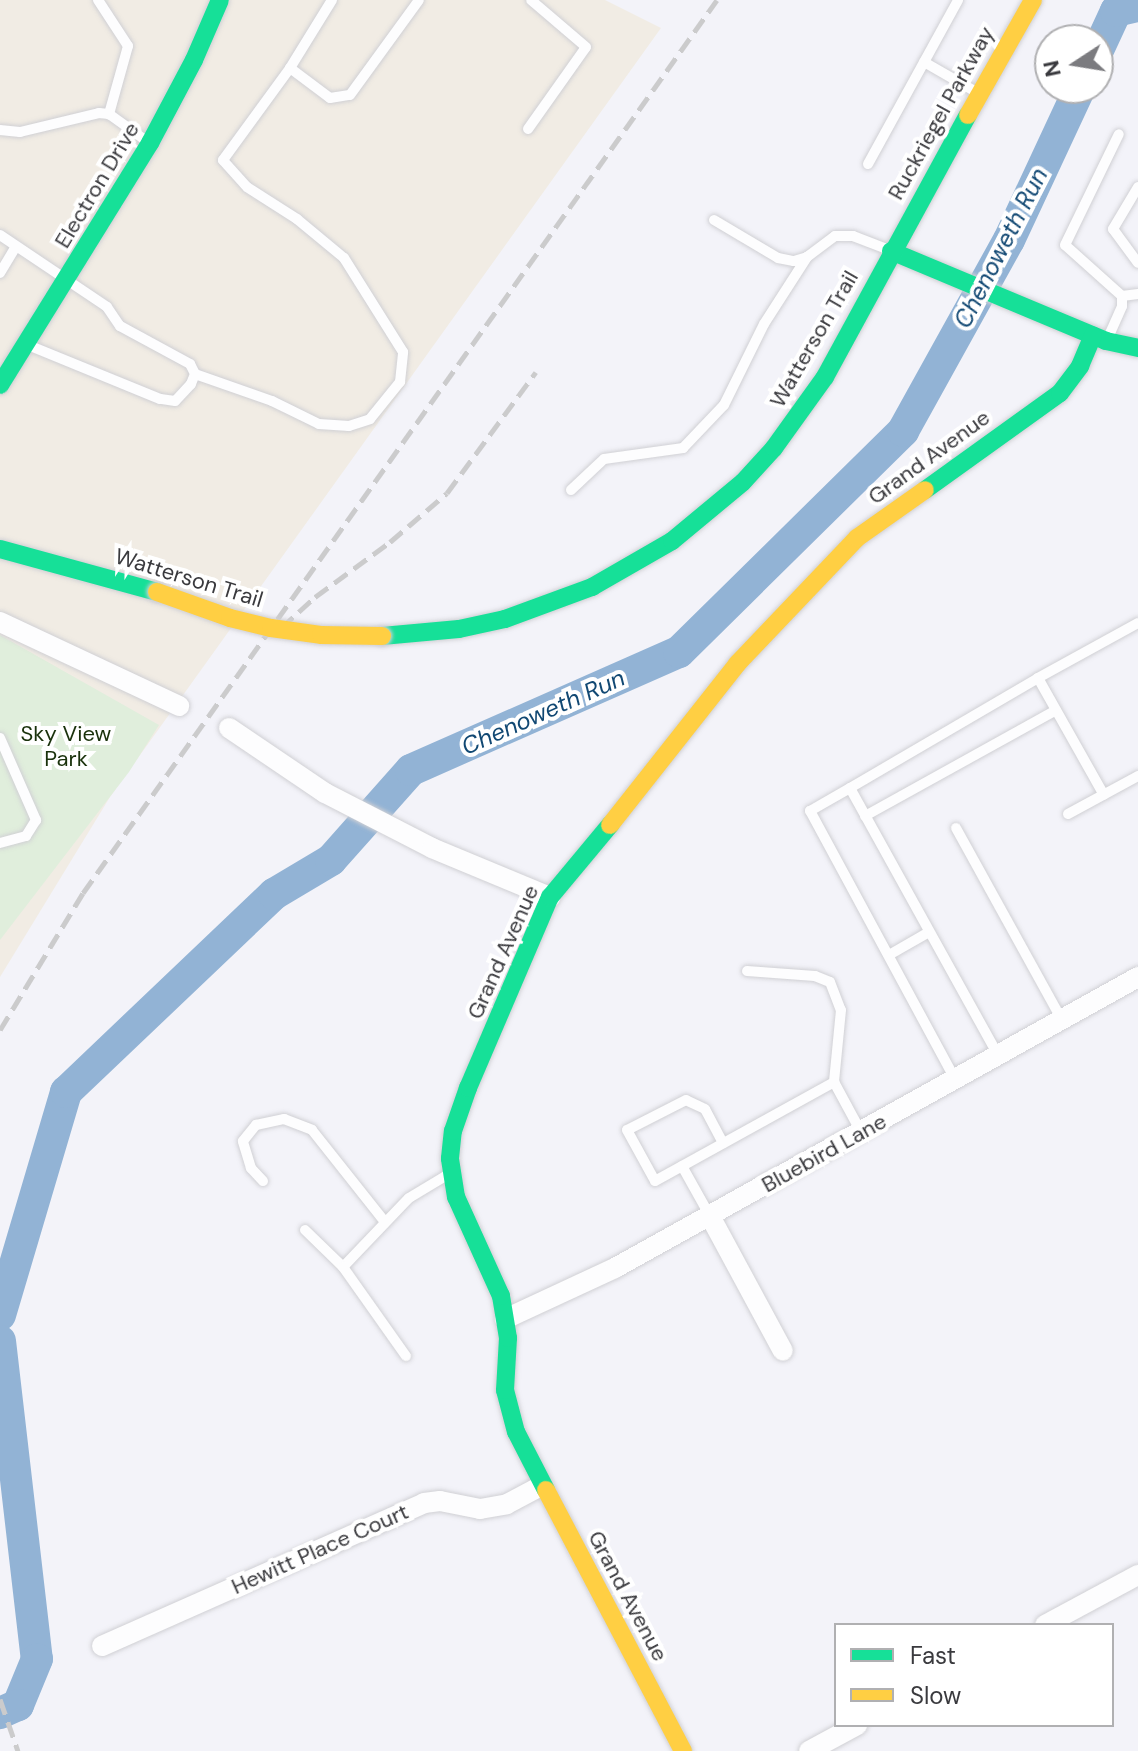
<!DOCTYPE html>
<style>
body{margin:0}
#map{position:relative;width:1138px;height:1751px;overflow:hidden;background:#f3f3f9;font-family:"DM Sans",sans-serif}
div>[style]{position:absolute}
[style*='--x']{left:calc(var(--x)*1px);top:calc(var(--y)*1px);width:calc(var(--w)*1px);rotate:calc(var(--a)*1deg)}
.industrial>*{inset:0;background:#f1ece4}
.green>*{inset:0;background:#e0eedc}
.river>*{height:32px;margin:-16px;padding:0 16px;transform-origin:16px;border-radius:16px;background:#92b3d5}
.roads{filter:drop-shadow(0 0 2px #d0d0d4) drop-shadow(0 0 2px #d0d0d4)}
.lane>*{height:10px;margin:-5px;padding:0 5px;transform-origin:5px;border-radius:5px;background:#fdfdfe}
.street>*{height:20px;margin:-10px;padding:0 10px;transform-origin:10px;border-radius:10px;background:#fdfdfe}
.fast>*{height:18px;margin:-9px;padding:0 9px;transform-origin:9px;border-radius:9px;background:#16e098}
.slow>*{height:18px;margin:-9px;padding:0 9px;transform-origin:9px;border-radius:9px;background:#ffcf43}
.rail>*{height:5px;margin-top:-2.5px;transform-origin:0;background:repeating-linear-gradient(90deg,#cbcbcc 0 16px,transparent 0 24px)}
.bridges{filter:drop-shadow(0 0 2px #d0d0d4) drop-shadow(0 0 2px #d0d0d4)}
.slow-bridge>*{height:18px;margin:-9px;padding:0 9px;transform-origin:9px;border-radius:9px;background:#ffcf43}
span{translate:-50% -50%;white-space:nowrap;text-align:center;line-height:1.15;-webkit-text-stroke:8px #fff;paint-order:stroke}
.street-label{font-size:22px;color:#3a3a3e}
.park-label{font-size:22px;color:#1a320c}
.water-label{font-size:24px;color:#114873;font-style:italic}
.legend{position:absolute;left:834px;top:1623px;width:280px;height:104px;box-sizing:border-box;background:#fff;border:2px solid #b0b0b2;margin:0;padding:10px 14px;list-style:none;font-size:24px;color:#3a3a3e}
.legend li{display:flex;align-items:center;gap:16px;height:40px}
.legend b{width:40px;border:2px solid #b0b0b2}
.north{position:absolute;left:1034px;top:24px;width:80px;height:80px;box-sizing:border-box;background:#fff;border:2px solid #b0b0b2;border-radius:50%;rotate:258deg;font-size:22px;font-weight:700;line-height:32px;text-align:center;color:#3a3a3e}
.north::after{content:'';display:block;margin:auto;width:28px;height:36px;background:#7b7b7f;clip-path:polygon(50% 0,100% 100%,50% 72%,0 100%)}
</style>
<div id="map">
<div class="industrial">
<i style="clip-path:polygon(0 0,605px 0,661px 28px,110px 797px,0 977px)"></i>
</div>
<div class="green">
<i style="clip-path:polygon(0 635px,159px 725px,129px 772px,0 940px)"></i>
</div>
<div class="river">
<i style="--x:1098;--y:50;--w:43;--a:-65.2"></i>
<i style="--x:1116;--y:11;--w:23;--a:-13"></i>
<i style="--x:0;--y:1315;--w:233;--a:-73.5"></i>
<i style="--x:66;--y:1092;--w:287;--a:-43.6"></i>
<i style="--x:274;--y:894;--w:66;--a:-30.8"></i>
<i style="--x:331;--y:860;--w:120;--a:-48.4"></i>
<i style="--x:411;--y:770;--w:293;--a:-23.8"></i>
<i style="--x:679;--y:652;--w:315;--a:-44.6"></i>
<i style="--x:903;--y:431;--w:218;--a:-61"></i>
<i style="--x:1009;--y:240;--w:168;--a:-65"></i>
<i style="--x:0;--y:1341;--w:320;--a:83.4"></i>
<i style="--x:37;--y:1659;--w:50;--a:112.4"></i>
<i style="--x:18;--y:1705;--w:20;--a:156"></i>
</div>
<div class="roads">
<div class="lane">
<i style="--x:98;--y:0;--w:55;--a:56.9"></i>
<i style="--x:128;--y:46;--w:71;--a:105.6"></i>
<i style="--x:332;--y:0;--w:80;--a:121.7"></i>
<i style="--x:290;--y:68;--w:50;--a:36.9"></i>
<i style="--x:330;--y:98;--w:20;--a:-9"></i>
<i style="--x:350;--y:95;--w:117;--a:-54"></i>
<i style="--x:924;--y:62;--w:62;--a:29.9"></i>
<i style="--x:528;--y:129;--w:100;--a:-54.7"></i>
<i style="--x:586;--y:47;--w:72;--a:-139.5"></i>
<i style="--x:0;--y:130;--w:20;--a:6"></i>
<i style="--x:20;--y:132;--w:81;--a:-13.5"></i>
<i style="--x:99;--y:113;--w:10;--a:6"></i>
<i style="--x:109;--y:114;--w:48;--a:35.7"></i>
<i style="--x:868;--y:164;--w:187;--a:-61.2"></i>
<i style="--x:1138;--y:187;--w:49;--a:120.8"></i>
<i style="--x:1113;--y:229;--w:42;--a:53.7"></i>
<i style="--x:714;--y:220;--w:74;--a:30.7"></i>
<i style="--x:778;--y:258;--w:16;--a:11"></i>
<i style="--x:794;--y:261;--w:14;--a:-17"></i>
<i style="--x:807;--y:257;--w:35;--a:-37"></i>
<i style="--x:835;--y:236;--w:18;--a:0"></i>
<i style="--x:853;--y:236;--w:40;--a:21"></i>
<i style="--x:0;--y:235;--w:129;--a:33.9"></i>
<i style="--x:107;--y:307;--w:23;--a:56"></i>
<i style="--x:120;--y:326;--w:80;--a:28.5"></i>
<i style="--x:190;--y:364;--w:11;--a:63"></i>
<i style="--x:195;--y:374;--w:11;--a:112"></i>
<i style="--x:191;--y:384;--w:23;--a:133"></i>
<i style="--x:175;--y:401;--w:15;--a:-172"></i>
<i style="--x:160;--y:399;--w:143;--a:-157.8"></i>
<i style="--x:0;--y:273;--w:31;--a:-59"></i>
<i style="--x:1122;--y:296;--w:16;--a:-7"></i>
<i style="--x:1107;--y:340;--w:37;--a:-66"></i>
<i style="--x:1122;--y:306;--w:10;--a:-90"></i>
<i style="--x:1122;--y:296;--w:76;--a:-138.2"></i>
<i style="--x:1065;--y:245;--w:123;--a:-64.1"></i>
<i style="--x:195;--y:374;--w:82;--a:19.3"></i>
<i style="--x:272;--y:401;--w:52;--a:26.1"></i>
<i style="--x:319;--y:424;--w:30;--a:4"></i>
<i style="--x:349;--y:426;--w:22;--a:-18"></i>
<i style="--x:370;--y:419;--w:48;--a:-51"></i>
<i style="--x:400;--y:382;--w:30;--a:-84"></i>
<i style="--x:403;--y:352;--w:111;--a:-122.1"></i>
<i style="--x:344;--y:258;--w:61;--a:-140.3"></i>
<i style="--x:297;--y:219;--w:59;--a:-147.4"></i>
<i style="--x:247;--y:187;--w:36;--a:-132"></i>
<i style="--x:223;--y:160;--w:114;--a:-53.9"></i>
<i style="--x:571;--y:490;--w:45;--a:-43.2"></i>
<i style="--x:604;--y:459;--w:80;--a:-7.9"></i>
<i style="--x:683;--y:448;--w:59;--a:-46.4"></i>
<i style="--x:724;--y:405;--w:90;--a:-63.7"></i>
<i style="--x:764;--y:324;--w:80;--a:-57.3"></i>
<i style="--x:1038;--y:678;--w:114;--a:-28.8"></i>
<i style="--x:0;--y:738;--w:90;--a:66.3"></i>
<i style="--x:36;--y:820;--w:19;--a:122"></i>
<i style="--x:26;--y:836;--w:27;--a:165"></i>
<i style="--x:850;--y:788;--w:218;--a:-30.3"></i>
<i style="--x:1038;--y:678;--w:134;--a:60.6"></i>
<i style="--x:1068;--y:814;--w:80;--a:-28.5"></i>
<i style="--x:865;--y:816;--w:218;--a:-29"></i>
<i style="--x:956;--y:828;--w:219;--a:61.1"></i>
<i style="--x:889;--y:955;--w:46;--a:-29.9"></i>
<i style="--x:747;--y:971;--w:68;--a:4.2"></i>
<i style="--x:815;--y:976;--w:16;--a:22"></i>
<i style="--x:830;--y:982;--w:30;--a:69"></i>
<i style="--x:841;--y:1010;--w:72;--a:95.6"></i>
<i style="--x:834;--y:1082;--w:57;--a:61.6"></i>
<i style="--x:955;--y:1079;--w:305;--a:-118.4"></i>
<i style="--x:810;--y:811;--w:46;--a:-29.9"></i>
<i style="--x:850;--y:788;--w:305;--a:61"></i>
<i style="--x:723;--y:1143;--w:38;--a:-118"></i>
<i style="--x:705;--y:1109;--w:21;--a:-155"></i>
<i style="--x:686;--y:1100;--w:66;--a:153"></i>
<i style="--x:627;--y:1130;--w:58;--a:61.2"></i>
<i style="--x:655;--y:1181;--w:205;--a:-28.9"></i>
<i style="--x:682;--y:1166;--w:57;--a:60.8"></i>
<i style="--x:263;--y:1181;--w:18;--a:-133"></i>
<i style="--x:251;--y:1168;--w:28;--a:-107"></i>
<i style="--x:243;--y:1141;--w:21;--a:-51"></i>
<i style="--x:256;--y:1125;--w:29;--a:-12"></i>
<i style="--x:284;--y:1119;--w:30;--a:21"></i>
<i style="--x:312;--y:1130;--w:117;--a:51.6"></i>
<i style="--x:305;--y:1230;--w:53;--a:44.2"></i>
<i style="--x:343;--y:1267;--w:95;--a:-46.3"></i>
<i style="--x:409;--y:1198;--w:47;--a:-31"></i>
<i style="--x:343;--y:1267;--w:109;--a:54.7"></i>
</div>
<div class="street">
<i style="--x:0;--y:622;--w:198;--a:25.1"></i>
<i style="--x:229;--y:728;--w:116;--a:34.1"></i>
<i style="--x:325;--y:793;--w:120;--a:27.2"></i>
<i style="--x:432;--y:848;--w:128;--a:22.6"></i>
<i style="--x:710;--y:1216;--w:153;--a:61.6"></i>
<i style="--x:505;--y:1319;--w:121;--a:-24.9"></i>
<i style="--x:615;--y:1268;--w:599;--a:-29.09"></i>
<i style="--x:1045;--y:1625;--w:106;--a:-28.3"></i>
<i style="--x:102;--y:1646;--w:352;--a:-23.9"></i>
<i style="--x:424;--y:1503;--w:16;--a:-7"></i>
<i style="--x:440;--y:1501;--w:41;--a:11.3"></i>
<i style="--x:480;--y:1509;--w:27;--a:-10"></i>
<i style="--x:507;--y:1504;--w:40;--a:-28"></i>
<i style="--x:809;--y:1751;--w:55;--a:-28.4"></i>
</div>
<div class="fast">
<i style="--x:891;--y:251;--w:233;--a:22.7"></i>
<i style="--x:1106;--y:341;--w:33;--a:12"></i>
<i style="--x:0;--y:385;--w:285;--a:-58.2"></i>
<i style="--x:150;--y:143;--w:94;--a:-62.1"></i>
<i style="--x:194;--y:60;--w:65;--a:-66.6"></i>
<i style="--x:925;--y:490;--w:166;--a:-35.7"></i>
<i style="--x:1060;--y:393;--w:34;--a:-53"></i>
<i style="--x:1080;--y:366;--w:33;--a:-67"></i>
<i style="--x:0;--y:549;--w:163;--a:15.3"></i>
<i style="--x:382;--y:636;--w:77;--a:-5.2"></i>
<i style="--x:459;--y:629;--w:47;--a:-12.3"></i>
<i style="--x:505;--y:619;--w:93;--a:-20.2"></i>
<i style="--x:592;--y:587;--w:92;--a:-29.9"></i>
<i style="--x:672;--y:541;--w:92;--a:-39.7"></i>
<i style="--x:743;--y:482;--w:46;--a:-47.6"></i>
<i style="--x:774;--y:448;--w:87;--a:-54.3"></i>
<i style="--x:825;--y:377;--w:298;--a:-61.4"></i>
<i style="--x:546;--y:1490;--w:65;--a:-117.3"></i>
<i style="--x:516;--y:1432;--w:43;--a:-104.7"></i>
<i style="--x:505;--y:1390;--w:52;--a:-86.7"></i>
<i style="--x:508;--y:1338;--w:43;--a:-99.5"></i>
<i style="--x:501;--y:1296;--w:109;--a:-114.4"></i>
<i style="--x:456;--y:1197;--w:39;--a:-99"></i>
<i style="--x:450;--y:1158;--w:27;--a:-84"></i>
<i style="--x:453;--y:1131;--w:46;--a:-70.8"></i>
<i style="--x:468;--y:1088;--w:208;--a:-66.8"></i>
<i style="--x:550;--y:897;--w:94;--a:-50.2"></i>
</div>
<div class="slow">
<i style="--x:968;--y:115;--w:132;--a:-60.5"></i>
<i style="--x:610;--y:825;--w:205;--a:-51.7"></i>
<i style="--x:737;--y:664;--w:174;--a:-46.4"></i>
<i style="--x:857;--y:538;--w:83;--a:-35.2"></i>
<i style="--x:546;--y:1490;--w:295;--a:62.3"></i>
</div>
</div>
<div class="rail">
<i style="--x:281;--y:628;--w:46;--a:-42.4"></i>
<i style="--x:315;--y:597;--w:93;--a:-36.3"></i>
<i style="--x:390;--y:542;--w:75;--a:-40.7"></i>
<i style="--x:447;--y:493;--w:150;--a:-53.7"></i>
<i style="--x:0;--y:1030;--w:160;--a:-58.8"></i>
<i style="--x:83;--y:893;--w:1095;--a:-54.63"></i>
<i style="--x:0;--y:1699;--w:55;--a:70.9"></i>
</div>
<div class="bridges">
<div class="slow-bridge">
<i style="--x:157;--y:592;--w:77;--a:19.6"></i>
<i style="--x:230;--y:618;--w:42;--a:13.7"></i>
<i style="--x:271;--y:628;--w:50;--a:8"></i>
<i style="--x:321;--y:635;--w:61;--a:0.9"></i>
</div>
</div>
<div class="street-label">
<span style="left:941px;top:113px;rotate:-61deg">Ruckriegel Parkway</span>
<span style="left:97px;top:185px;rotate:-59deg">Electron Drive</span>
<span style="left:814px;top:339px;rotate:-60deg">Watterson Trail</span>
<span style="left:929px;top:457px;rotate:-36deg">Grand Avenue</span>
<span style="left:189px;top:578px;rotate:17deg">Watterson Trail</span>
<span style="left:503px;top:952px;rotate:-66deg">Grand Avenue</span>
<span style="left:824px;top:1153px;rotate:-29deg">Bluebird Lane</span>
<span style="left:320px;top:1549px;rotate:-24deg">Hewitt Place Court</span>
<span style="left:628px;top:1596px;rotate:62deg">Grand Avenue</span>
</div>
<div class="park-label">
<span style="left:66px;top:746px">Sky View<br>Park</span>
</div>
<div class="water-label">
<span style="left:1001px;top:248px;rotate:-63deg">Chenoweth Run</span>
<span style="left:543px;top:712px;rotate:-24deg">Chenoweth Run</span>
</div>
<ul class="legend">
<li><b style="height:10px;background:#16e098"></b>Fast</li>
<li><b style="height:10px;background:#ffcf43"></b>Slow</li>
</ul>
<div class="north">N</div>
</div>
